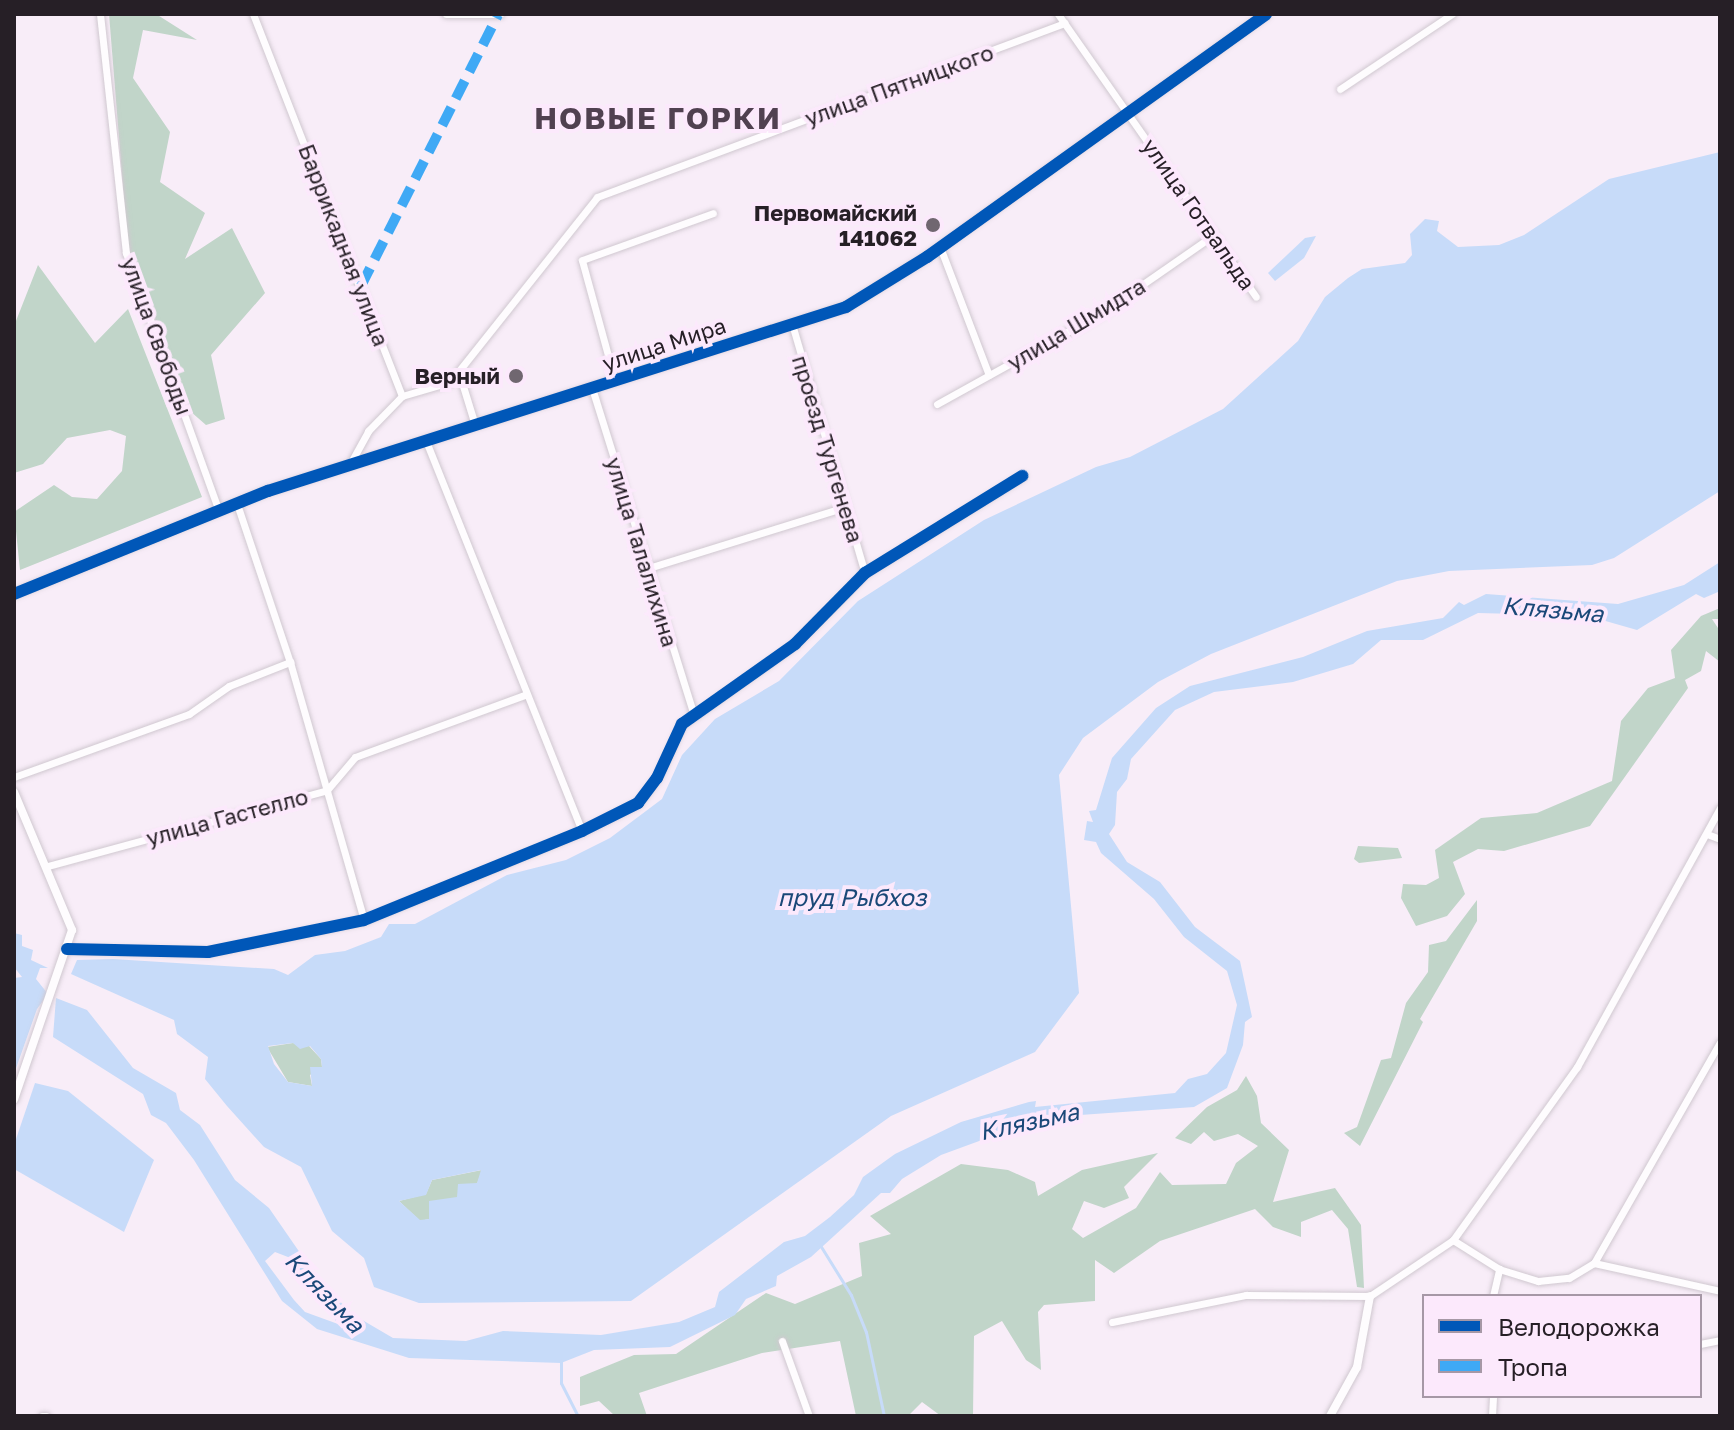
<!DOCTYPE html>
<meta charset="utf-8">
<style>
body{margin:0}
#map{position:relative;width:1734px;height:1430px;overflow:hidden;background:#f8edf8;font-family:"Golos Text",sans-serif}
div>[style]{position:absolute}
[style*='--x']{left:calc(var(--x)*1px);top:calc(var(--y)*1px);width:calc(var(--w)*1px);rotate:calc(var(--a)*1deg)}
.forest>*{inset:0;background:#c1d5c9}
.water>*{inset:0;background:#c7dbf9}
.stream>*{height:3px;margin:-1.5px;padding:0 1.5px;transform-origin:1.5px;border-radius:1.5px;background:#c7dbf9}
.roads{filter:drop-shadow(0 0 2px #d0c8d0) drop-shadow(0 0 2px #d0c8d0)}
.minor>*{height:7px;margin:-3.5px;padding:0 3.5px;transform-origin:3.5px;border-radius:3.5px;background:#fefcfe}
.tertiary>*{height:8px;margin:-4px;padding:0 4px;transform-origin:4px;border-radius:4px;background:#fefcfe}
.quiet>*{height:10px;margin-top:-5px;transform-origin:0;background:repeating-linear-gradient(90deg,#3fa9f5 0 20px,transparent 0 30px)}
.cycleway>*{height:12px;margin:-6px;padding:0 6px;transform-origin:6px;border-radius:6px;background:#0057b8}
.dots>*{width:22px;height:22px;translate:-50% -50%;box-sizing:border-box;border:4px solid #fce9fc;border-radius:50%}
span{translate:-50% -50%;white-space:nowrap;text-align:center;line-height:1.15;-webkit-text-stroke:8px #fce9fc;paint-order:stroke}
.street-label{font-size:22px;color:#261f26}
.poi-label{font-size:22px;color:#261f26;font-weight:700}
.right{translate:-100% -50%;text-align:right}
.water-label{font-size:24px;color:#1a4878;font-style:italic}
.district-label{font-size:30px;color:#504150;font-weight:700;letter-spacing:2px}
.frame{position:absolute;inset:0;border:16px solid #261f26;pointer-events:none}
.legend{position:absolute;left:1422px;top:1294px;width:280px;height:104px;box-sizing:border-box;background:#fce9fc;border:2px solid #a698a6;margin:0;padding:10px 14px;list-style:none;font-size:24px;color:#261f26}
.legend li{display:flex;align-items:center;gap:16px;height:40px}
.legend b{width:40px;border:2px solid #a698a6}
</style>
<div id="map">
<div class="forest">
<i style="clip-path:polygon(109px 14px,156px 14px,197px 40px,143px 30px,133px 78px,170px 132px,160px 182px,205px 213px,185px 259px,232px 228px,265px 293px,211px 355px,225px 419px,206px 425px,190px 411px,128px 249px)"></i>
<i style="clip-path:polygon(38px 265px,95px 343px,128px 309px,202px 497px,20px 570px,14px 512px,54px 485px,72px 497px,97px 499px,122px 471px,126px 436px,110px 430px,67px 438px,43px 464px,14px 473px,14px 326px)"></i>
<i style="clip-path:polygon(1720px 608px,1720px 619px,1712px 619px,1720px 631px,1720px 662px,1706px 651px,1701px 671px,1685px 680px,1688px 688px,1590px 826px,1504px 851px,1478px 849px,1453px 862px,1465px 894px,1447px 916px,1416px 926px,1401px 898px,1403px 884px,1426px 885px,1439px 878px,1435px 850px,1481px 818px,1537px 813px,1612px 781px,1621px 721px,1648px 688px,1675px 678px,1671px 650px,1701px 616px)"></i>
<i style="clip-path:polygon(1358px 846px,1398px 848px,1402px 858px,1359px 863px,1354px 859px)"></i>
<i style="clip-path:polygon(1477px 900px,1477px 921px,1420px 1019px,1423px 1022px,1360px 1146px,1344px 1133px,1357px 1127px,1381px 1060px,1391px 1058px,1406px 1003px,1428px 972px,1429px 945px,1446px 941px)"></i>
<i style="clip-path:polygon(293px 1043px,309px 1046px,321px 1059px,322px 1067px,310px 1075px,312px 1086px,288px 1082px,267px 1047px)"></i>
<i style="clip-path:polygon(1246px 1076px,1257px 1096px,1261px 1123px,1289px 1150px,1273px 1202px,1335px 1188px,1361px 1225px,1364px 1288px,1357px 1287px,1348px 1229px,1332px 1210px,1301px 1222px,1301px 1237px,1273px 1227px,1255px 1209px,1160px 1241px,1114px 1273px,1095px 1260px,1095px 1301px,1044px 1305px,1038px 1312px,1041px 1370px,1026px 1360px,1002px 1321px,974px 1336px,973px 1416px,941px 1416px,922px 1402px,908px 1416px,856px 1416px,840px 1341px,762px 1353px,639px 1393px,647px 1416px,615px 1416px,599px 1401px,580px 1406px,580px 1377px,634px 1355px,676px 1354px,766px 1293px,795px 1304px,862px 1276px,859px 1243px,891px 1234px,870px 1216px,961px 1164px,1008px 1170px,1035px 1182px,1038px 1196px,1082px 1170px,1158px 1153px,1124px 1187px,1129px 1198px,1104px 1208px,1084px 1201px,1072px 1229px,1083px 1238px,1136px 1208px,1160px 1172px,1172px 1185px,1226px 1184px,1236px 1163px,1258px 1146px,1238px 1134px,1214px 1141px,1204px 1132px,1191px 1144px,1175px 1138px,1207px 1107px,1237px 1090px)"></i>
<i style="clip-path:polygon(482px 1170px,477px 1184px,429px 1219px,420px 1221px,399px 1201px,426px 1194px,432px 1180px)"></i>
</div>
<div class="water">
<i style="clip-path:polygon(evenodd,1720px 152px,1720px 491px,1614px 558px,1592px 565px,1449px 571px,1397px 581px,1211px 654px,1158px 682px,1083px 738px,1059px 775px,1079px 993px,1035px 1052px,891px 1116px,631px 1301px,419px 1303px,374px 1287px,364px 1258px,332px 1231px,301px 1167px,264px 1147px,227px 1106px,205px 1079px,208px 1057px,177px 1034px,174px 1020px,71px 974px,77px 960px,113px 959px,274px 969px,288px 975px,315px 955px,345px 951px,381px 937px,389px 924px,415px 924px,507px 875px,566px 860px,610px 838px,662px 799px,682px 755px,715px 719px,779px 681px,858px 601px,984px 520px,1096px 467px,1130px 457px,1223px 409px,1298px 341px,1325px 297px,1348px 278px,1362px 269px,1405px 263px,1412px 255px,1410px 234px,1425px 219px,1439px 221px,1437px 231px,1458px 247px,1499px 245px,1524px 235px,1609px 179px,1720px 152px,293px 1043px,300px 1049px,310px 1046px,321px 1059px,322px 1067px,310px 1067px,312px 1086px,288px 1082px,274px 1064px,268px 1046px,293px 1043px,1720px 152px,481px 1170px,477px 1183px,458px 1184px,457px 1197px,429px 1201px,429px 1219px,420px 1220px,399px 1201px,426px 1195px,432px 1180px,481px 1170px)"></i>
<i style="clip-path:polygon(1316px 236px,1304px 258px,1275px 281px,1268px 273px,1305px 238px)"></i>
<i style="clip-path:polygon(evenodd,1720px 562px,1718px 592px,1704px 598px,1696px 594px,1637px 630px,1588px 616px,1478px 613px,1423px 640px,1381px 640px,1353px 664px,1293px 682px,1214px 692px,1175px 710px,1131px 759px,1127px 779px,1117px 792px,1115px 825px,1109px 834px,1127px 862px,1160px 882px,1195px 927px,1240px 961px,1252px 1017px,1245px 1022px,1243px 1045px,1227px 1088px,1194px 1107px,1080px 1115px,1030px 1132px,1001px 1133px,941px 1155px,902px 1179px,890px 1193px,881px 1193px,811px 1257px,777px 1276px,776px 1286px,746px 1299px,735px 1315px,670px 1347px,594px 1350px,561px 1363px,409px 1358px,317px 1329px,282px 1301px,194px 1160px,166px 1123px,151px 1115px,143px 1094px,53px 1037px,56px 998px,87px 1010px,133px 1068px,176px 1093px,180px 1110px,200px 1125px,235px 1180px,269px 1208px,316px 1276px,352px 1314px,393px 1338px,466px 1341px,503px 1331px,601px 1335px,679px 1322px,715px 1307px,719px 1292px,784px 1242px,805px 1236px,830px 1217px,854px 1195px,863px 1177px,895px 1154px,961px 1122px,1029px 1102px,1036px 1101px,1035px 1107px,1175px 1093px,1188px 1079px,1207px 1074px,1226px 1053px,1237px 1005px,1227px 971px,1184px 937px,1154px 899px,1101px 853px,1096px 842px,1084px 840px,1087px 821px,1093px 822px,1089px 811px,1096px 810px,1112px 758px,1156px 708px,1190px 686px,1303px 657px,1367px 631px,1443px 618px,1459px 602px,1464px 605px,1486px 594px,1618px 604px,1684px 585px,1720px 562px,275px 1252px,288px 1257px,338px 1324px,305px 1312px,294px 1300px,265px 1261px,275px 1252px)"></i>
<i style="clip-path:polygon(14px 933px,22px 935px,22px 946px,33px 950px,31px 960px,48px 968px,40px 968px,36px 979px,48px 994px,37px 1009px,14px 1074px,14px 978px,22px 977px,14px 967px)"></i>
<i style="clip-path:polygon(35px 1083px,68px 1091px,154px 1160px,124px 1232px,14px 1169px,14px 1145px)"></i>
</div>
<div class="stream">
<i style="--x:820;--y:1245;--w:59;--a:58.2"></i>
<i style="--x:851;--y:1295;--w:40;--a:68"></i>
<i style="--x:866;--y:1332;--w:86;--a:77.9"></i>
<i style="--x:561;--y:1360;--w:23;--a:90"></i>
<i style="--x:561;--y:1383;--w:37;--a:63"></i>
</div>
<div class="roads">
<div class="minor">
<i style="--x:100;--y:14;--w:240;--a:83.8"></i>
<i style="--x:126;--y:253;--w:274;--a:70.2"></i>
<i style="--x:253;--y:14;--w:410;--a:68.7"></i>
<i style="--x:446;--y:14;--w:54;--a:0"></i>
<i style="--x:1058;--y:14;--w:345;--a:55"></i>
<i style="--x:1340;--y:89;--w:135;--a:-33.8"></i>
<i style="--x:940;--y:247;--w:137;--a:69.1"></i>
<i style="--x:792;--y:324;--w:259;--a:73.7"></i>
<i style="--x:459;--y:373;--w:54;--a:72.9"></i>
<i style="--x:615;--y:381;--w:125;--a:-105.3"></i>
<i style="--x:582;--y:260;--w:139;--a:-19.7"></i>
<i style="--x:592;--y:388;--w:343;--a:72.7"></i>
<i style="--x:937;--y:404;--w:190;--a:-29"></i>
<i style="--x:1103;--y:312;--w:131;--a:-34.8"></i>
<i style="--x:426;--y:441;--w:420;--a:68.2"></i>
<i style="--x:350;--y:464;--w:38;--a:-61"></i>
<i style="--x:368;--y:431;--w:49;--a:-45.8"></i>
<i style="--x:402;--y:396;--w:50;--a:-16.3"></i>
<i style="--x:450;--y:382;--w:236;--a:-51.5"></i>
<i style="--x:597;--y:197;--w:499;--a:-20.4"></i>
<i style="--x:237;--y:504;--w:167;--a:71.5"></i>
<i style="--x:290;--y:662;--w:268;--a:74"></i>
<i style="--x:645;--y:569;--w:209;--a:-17.2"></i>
<i style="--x:14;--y:777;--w:186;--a:-19.8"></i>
<i style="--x:189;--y:714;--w:49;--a:-35"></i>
<i style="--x:229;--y:686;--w:66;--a:-21.5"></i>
<i style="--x:1707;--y:834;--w:14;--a:21"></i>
<i style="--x:48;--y:866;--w:289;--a:-15.2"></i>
<i style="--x:327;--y:790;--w:43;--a:-49.7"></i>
<i style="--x:355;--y:757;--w:183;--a:-20.1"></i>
<i style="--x:67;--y:949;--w:141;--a:1.2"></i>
<i style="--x:208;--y:952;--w:159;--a:-11.6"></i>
<i style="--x:364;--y:920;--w:235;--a:-22.2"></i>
<i style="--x:582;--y:831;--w:63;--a:-26.6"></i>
<i style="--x:638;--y:803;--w:31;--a:-53"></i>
<i style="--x:657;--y:778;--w:60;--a:-65.2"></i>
<i style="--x:682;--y:724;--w:138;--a:-35.3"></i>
<i style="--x:795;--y:644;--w:100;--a:-45.4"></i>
<i style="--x:865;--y:573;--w:185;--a:-31.7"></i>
<i style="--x:1453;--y:1240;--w:54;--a:32.2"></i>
<i style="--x:1499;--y:1269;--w:41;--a:17.1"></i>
<i style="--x:1538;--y:1281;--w:31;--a:-6"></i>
<i style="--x:1569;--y:1278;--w:29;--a:-31"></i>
<i style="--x:1594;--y:1263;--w:254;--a:-60.3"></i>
<i style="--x:1594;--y:1263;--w:129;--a:12.5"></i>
<i style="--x:1493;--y:1296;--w:28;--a:-77"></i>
<i style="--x:1112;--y:1322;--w:137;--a:-11.4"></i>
<i style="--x:1246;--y:1295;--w:124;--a:0.5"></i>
<i style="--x:1370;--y:1296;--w:100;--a:-34"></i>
<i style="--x:1453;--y:1240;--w:213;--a:-54.4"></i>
<i style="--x:1577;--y:1067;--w:296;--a:-61.1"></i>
<i style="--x:782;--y:1341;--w:80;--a:70.2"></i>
<i style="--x:1700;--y:1344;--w:20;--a:-11"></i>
<i style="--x:42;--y:1416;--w:4;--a:0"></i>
<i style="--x:1492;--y:1416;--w:20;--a:-87"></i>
</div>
<div class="tertiary">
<i style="--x:14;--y:594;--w:274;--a:-22.1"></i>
<i style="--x:268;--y:491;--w:607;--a:-17.66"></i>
<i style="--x:846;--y:307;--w:95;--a:-31.7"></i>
<i style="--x:927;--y:257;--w:417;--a:-35.6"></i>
<i style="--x:14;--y:792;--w:150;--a:67.2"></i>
<i style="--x:72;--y:930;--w:179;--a:108.9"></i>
<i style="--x:1330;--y:1416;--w:56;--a:-61.1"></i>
<i style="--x:1357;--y:1367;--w:72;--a:-79.6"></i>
</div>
</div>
<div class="quiet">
<i style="--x:361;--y:286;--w:304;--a:-63.2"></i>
</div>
<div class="cycleway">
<i style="--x:14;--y:594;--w:274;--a:-22.1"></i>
<i style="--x:268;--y:491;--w:607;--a:-17.66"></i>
<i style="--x:846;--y:307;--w:95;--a:-31.7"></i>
<i style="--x:927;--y:257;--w:417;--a:-35.6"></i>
<i style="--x:67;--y:949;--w:141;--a:1.2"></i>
<i style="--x:208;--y:952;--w:159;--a:-11.6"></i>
<i style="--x:364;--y:920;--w:235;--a:-22.2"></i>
<i style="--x:582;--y:831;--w:63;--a:-26.6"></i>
<i style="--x:638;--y:803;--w:31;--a:-53"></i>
<i style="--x:657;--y:778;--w:60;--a:-65.2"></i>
<i style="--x:682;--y:724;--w:138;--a:-35.3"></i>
<i style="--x:795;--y:644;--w:100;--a:-45.4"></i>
<i style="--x:865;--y:573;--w:185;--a:-31.7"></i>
</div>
<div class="dots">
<i style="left:933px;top:225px;background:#706770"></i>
<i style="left:516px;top:376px;background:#706770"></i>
</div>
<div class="street-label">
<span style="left:899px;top:85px;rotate:-20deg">улица Пятницкого</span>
<span style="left:1199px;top:214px;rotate:55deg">улица Готвальда</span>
<span style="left:344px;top:245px;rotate:69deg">Баррикадная улица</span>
<span style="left:1076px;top:324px;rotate:-31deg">улица Шмидта</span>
<span style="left:157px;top:336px;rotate:70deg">улица Свободы</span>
<span style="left:664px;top:344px;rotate:-18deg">улица Мира</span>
<span style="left:828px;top:449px;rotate:73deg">проезд Тургенева</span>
<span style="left:642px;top:552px;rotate:73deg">улица Талалихина</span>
<span style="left:227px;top:817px;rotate:-15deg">улица Гастелло</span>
</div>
<div class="poi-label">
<span class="right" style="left:917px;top:225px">Первомайский<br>141062</span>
<span class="right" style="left:500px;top:376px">Верный</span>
</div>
<div class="water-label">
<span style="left:1553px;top:609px;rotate:5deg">Клязьма</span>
<span style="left:852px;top:897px">пруд Рыбхоз</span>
<span style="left:1029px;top:1121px;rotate:-12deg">Клязьма</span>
<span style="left:325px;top:1292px;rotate:46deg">Клязьма</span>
</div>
<div class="district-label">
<span style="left:658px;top:118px">НОВЫЕ ГОРКИ</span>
</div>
<div class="frame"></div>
<ul class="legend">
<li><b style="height:10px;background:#0057b8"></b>Велодорожка</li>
<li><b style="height:10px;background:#3fa9f5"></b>Тропа</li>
</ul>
</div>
